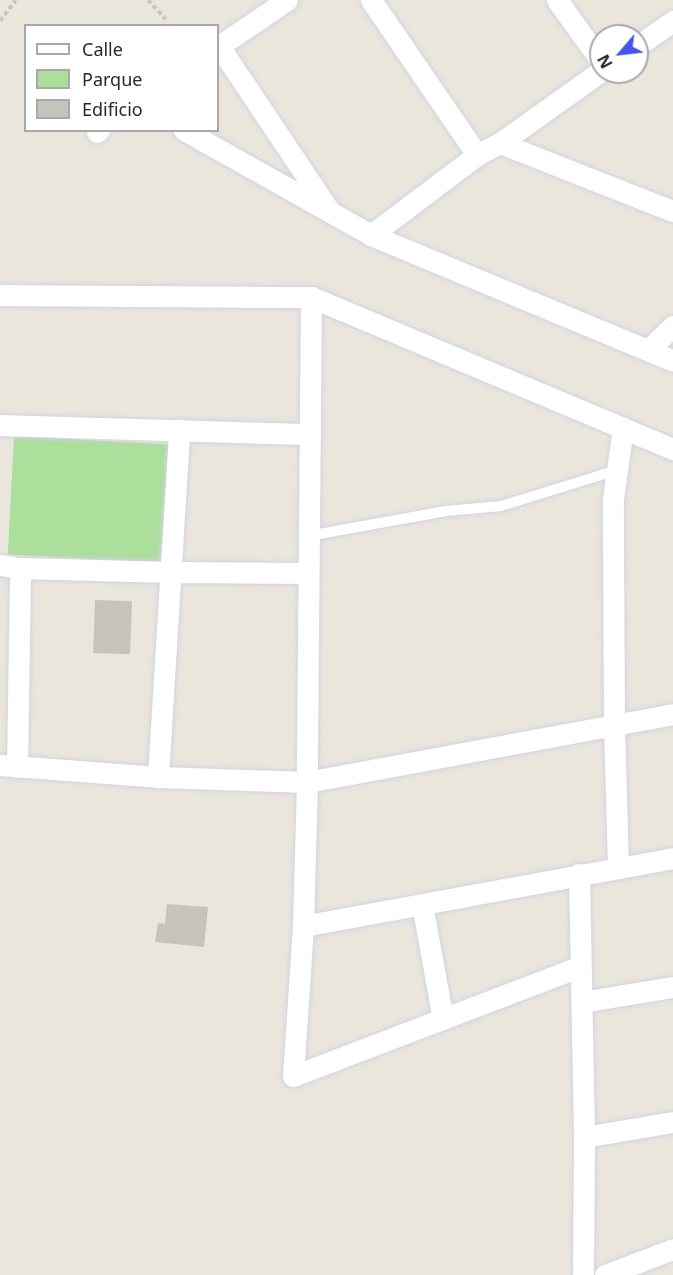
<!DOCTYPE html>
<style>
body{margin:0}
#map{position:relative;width:673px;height:1275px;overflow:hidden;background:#ebe6dc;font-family:"Noto Sans",sans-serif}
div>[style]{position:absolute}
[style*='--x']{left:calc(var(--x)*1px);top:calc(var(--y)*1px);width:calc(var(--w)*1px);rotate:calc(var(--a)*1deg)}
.green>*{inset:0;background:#acde9c;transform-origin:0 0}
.building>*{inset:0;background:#c6c3bc;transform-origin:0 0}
.path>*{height:4px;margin-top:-2px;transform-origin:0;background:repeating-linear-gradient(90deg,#c7c7c7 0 4.5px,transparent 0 7.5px)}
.roads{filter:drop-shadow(0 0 2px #d2d3e1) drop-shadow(0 0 2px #d2d3e1)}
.service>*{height:10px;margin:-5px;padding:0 5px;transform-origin:5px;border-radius:5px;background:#fff}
.minor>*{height:21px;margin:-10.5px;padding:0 10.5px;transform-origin:10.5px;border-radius:10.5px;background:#fff}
span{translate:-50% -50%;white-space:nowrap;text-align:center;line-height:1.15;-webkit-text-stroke:4.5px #fff;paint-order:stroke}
.legend{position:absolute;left:24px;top:24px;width:195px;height:108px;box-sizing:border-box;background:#fff;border:2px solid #a9a9a9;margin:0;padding:8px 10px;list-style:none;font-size:18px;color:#292929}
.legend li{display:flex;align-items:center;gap:12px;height:30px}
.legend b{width:30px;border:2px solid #a9a9a9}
.north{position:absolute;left:589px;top:24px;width:60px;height:60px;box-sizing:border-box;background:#fff;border:2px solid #a9a9a9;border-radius:50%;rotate:242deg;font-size:16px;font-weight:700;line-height:24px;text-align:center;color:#292929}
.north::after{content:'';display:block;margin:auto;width:21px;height:27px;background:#4755ed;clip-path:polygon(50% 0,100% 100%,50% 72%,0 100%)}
</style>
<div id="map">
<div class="green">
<i style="left:14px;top:436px;width:156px;height:119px;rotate:3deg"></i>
</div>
<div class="building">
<i style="left:95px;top:600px;width:37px;height:53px;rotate:2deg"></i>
<i style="clip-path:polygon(167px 904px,208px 907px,204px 947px,155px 942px,158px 923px,165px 924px)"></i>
</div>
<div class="path">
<i style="--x:148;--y:0;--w:26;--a:47"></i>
<i style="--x:0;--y:21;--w:26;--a:-53"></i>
</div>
<div class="roads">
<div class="service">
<i style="--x:308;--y:536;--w:140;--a:-10.3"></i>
<i style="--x:446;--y:511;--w:55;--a:-5.2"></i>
<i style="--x:501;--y:506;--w:121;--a:-17.2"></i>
</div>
<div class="minor">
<i style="--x:287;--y:0;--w:82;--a:145.9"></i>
<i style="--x:219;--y:46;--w:196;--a:56.2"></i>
<i style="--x:371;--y:0;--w:188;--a:55.6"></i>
<i style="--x:557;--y:0;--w:75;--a:54.2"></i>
<i style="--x:637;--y:46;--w:44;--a:-34.8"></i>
<i style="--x:184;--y:130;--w:214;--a:29.3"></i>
<i style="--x:371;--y:235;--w:327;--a:22.6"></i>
<i style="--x:97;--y:132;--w:3;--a:-45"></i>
<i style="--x:500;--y:143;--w:186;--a:21.5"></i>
<i style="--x:371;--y:235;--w:133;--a:-37"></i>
<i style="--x:477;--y:155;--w:26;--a:-28"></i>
<i style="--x:500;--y:143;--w:124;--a:-35.5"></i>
<i style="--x:0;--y:295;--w:311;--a:0.4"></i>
<i style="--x:311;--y:297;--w:393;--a:22.8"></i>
<i style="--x:311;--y:297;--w:485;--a:90.5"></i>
<i style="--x:307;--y:782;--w:144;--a:91.6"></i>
<i style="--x:303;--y:926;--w:150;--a:93.8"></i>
<i style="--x:293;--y:1076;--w:308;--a:-20.9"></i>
<i style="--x:648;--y:350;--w:35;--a:-44"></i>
<i style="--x:0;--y:425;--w:310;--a:1.7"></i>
<i style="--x:0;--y:565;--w:20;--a:9"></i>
<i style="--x:20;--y:568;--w:151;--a:1.5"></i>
<i style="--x:171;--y:572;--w:136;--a:0.4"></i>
<i style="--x:0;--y:765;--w:158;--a:4.3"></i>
<i style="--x:158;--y:777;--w:149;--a:1.9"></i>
<i style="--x:307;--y:782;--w:372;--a:-10.5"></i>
<i style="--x:17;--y:767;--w:199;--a:-89.1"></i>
<i style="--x:158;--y:777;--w:348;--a:-86.5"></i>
<i style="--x:618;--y:867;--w:142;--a:-91.6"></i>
<i style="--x:614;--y:725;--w:226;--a:-90.3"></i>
<i style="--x:613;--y:499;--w:72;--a:-82"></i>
<i style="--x:579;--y:874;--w:263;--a:88.9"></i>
<i style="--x:584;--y:1137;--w:138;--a:90.4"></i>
<i style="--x:422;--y:904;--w:117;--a:79.7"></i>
<i style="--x:303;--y:926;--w:376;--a:-10.4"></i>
<i style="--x:582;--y:1002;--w:92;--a:-9.4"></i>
<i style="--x:584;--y:1137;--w:90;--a:-9.6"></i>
<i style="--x:605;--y:1275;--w:73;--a:-20.9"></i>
</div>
</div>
<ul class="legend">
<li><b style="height:8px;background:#fff"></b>Calle</li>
<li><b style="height:16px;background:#acde9c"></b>Parque</li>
<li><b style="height:16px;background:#c6c3bc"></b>Edificio</li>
</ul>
<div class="north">N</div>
</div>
